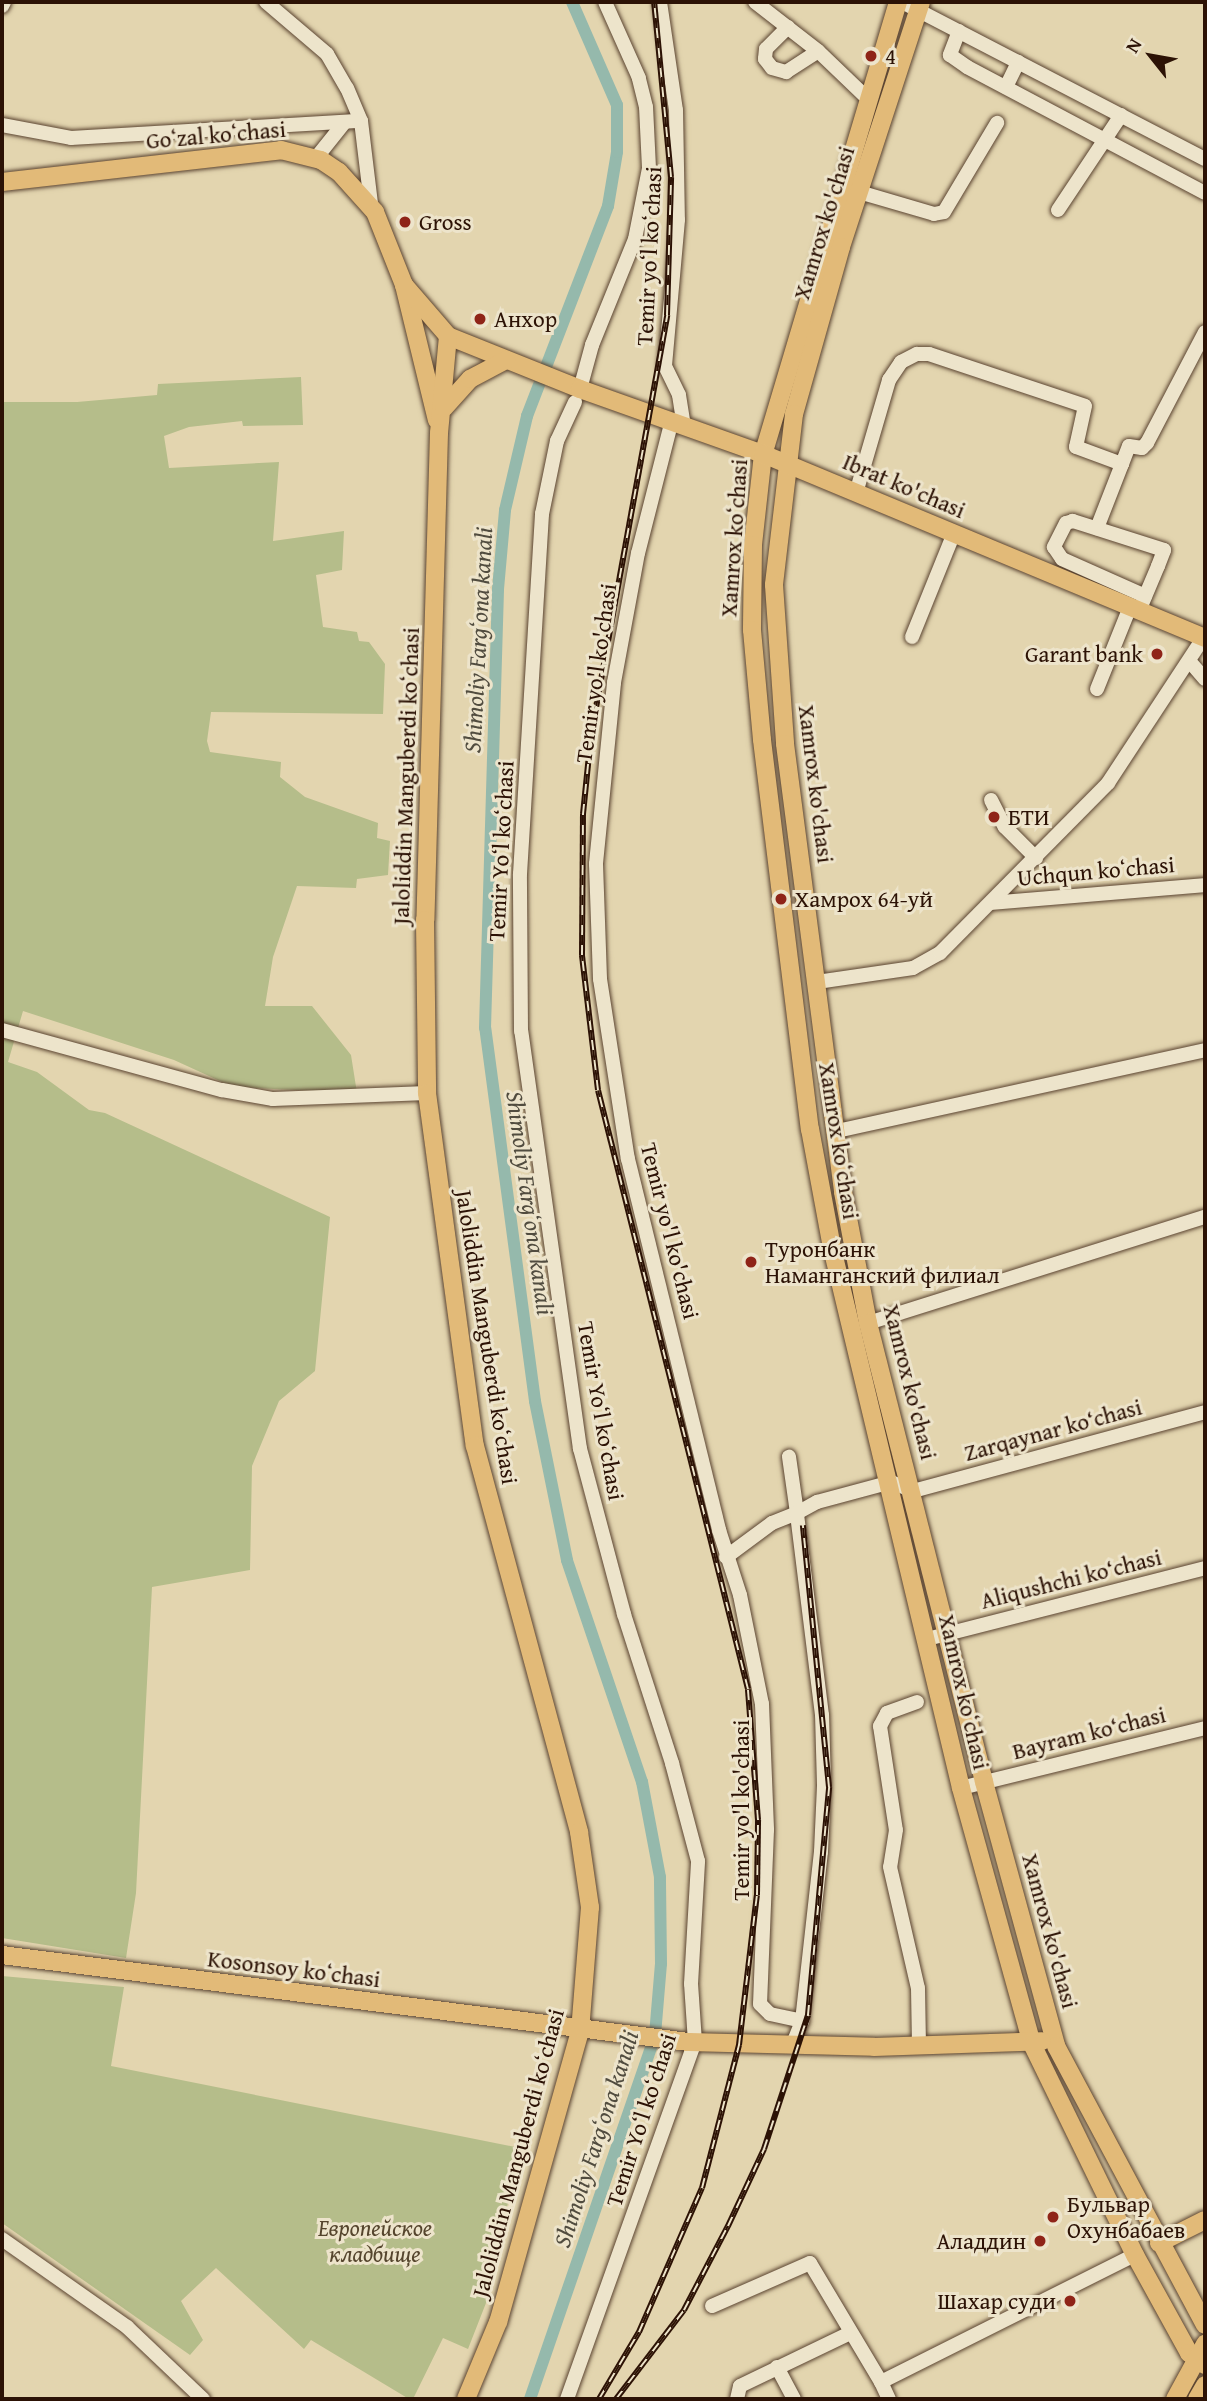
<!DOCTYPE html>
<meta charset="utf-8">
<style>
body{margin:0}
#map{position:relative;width:1207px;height:2401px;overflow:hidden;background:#e3d5af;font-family:"Gentium Book Plus",serif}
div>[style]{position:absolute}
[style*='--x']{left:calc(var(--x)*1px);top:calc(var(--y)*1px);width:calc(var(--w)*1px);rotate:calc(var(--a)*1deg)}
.green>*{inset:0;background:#b5bd8a}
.canal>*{height:12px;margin:-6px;padding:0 6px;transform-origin:6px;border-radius:6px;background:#95b9ac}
.roads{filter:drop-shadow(0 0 2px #5a4330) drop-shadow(0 0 2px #5a4330)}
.minor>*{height:14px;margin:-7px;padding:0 7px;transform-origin:7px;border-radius:7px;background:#ede4cb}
.major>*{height:18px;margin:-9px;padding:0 9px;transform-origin:9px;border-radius:9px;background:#e2ba78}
.rail>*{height:6px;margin-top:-3px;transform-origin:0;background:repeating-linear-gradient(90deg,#ede4cb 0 10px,#2c1205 0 20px);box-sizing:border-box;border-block:2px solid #2c1205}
.dots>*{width:19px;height:19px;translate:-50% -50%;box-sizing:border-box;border:4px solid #ede4cb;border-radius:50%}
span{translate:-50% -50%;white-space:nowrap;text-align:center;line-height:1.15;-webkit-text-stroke:6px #ede4cb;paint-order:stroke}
.poi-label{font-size:23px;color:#2c1205}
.left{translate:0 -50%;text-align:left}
.right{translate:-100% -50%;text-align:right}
.street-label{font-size:23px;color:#2c1205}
.park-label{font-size:23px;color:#55452d;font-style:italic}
.water-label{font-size:24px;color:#514c3f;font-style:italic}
.frame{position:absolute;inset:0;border:4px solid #2c1205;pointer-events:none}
.north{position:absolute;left:1116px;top:21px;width:70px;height:70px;-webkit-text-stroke:5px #ede4cb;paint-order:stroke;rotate:301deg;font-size:19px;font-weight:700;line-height:28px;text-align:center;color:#2c1205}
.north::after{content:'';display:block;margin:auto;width:24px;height:32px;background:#2c1205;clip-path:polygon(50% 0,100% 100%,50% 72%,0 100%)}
</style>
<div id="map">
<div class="green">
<i style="clip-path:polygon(301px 377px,303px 425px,243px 426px,242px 421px,189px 427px,164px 436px,169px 468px,279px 462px,273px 541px,344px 531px,342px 570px,316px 575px,323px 627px,357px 632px,359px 641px,369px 642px,385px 664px,383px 714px,211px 712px,207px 741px,210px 752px,281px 762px,280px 777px,305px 797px,378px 823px,377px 838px,390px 841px,388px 875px,357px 879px,356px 888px,297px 886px,273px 957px,265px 1006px,312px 1006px,351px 1055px,357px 1093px,233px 1087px,174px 1060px,23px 1011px,8px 1062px,37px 1072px,89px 1110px,105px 1113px,330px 1217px,315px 1371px,279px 1401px,252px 1466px,250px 1570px,152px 1587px,136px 1893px,126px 1958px,2px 1938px,2px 402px,77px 402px,157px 395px,158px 384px)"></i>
<i style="clip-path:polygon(2px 1976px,124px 1987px,111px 2066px,520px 2148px,486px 2303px,468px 2349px,443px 2338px,413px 2399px,409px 2399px,311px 2340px,304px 2349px,216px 2268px,181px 2301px,203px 2340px,190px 2355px,2px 2223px)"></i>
</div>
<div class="canal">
<i style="--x:530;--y:2399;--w:385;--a:-71"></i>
<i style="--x:655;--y:2035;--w:71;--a:-85.2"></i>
<i style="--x:661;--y:1964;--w:87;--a:-90.7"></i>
<i style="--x:660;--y:1877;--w:97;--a:-100.7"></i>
<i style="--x:642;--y:1782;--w:234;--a:-108.7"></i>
<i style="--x:567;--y:1560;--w:162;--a:-101.4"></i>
<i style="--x:535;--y:1401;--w:376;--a:-97.6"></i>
<i style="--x:485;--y:1028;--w:439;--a:-88.3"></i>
<i style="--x:498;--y:589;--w:79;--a:-84.9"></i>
<i style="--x:505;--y:510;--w:97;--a:-76.8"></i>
<i style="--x:527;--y:416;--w:225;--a:-68.9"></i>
<i style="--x:608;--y:206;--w:55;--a:-80.5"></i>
<i style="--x:617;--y:152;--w:47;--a:-90"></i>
<i style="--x:617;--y:105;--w:112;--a:-113.6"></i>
</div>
<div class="roads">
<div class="minor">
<i style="--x:266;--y:2;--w:80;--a:40.4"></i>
<i style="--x:327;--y:54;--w:39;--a:60"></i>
<i style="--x:347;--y:88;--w:36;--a:67"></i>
<i style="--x:361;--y:121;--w:84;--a:83.1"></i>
<i style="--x:660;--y:2;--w:109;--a:81.6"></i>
<i style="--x:676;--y:110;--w:110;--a:89"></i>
<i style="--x:678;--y:220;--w:147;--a:95.1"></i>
<i style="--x:665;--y:366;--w:32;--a:64"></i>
<i style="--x:679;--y:395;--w:30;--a:81"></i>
<i style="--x:755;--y:2;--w:80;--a:37.9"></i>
<i style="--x:818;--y:51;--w:69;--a:43.8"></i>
<i style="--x:902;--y:2;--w:341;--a:27.4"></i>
<i style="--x:2;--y:6;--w:4;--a:-63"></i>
<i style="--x:788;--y:27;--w:31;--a:135"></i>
<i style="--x:766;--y:49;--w:10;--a:96"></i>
<i style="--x:765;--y:59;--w:11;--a:52"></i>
<i style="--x:772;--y:68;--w:15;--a:16"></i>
<i style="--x:786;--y:72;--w:38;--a:-33"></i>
<i style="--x:959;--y:31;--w:26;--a:111"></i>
<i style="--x:950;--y:55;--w:21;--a:35"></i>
<i style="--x:967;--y:67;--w:269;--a:27.9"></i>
<i style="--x:1006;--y:87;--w:28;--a:-64"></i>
<i style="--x:2;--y:125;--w:70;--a:10.7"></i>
<i style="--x:71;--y:138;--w:290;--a:-3.4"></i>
<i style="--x:316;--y:158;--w:45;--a:-51.3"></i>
<i style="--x:859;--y:192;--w:78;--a:16.3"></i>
<i style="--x:934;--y:214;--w:10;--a:-11"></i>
<i style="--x:944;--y:212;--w:104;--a:-59.2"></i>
<i style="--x:1058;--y:210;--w:114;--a:-56.4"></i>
<i style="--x:580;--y:389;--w:46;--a:-74.7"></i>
<i style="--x:592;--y:345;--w:114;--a:-67.9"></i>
<i style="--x:635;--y:239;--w:72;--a:-78.8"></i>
<i style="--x:649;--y:168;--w:61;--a:-92.8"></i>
<i style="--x:646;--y:107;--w:30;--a:-104"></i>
<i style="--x:639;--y:78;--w:83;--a:-114.1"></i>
<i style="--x:672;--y:420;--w:137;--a:104.3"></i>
<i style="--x:638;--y:553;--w:132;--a:100.5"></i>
<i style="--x:614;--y:683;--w:182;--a:95.7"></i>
<i style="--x:596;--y:864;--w:115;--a:88"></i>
<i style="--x:600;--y:979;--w:182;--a:81.2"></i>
<i style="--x:628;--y:1159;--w:382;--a:76.2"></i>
<i style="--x:719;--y:1530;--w:68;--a:72.1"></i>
<i style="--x:740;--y:1595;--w:111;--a:78.6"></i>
<i style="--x:762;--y:1704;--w:126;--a:87.7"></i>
<i style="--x:767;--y:1830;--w:174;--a:92.3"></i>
<i style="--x:760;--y:2004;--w:14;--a:45"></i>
<i style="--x:770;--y:2014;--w:33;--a:12"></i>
<i style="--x:1122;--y:464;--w:19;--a:-69"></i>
<i style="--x:1129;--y:446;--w:13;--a:9"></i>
<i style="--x:1142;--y:448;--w:7;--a:-45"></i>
<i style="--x:1147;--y:443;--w:125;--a:-62.4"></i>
<i style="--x:856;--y:493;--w:118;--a:-73.7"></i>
<i style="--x:889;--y:380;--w:22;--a:-56"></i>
<i style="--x:901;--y:362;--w:18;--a:-27"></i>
<i style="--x:917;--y:354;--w:12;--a:0"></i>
<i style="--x:929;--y:354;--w:164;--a:18.4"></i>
<i style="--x:1085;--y:406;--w:42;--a:102.4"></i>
<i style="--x:1076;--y:447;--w:49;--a:20.3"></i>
<i style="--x:1122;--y:464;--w:69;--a:111.3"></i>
<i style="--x:1139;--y:611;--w:49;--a:-67.1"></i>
<i style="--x:1158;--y:566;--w:17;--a:-69"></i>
<i style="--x:1164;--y:550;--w:96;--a:-162.3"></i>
<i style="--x:1073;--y:521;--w:7;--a:164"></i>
<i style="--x:1066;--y:523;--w:27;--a:117"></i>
<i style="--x:1054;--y:547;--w:14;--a:56"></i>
<i style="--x:1062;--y:559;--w:91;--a:24"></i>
<i style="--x:912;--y:637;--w:112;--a:-68"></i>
<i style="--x:1191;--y:663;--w:21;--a:49"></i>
<i style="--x:1097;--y:689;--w:88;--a:-68.1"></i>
<i style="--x:991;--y:800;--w:30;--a:63"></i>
<i style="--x:1005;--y:827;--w:44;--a:45"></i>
<i style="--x:991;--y:903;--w:215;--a:-4.8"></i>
<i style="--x:817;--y:982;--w:97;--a:-8.3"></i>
<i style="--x:913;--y:968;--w:31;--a:-29"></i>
<i style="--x:940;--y:953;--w:239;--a:-45.3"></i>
<i style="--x:1108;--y:783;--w:175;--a:-56.7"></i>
<i style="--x:2;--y:1030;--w:228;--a:15.3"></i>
<i style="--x:222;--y:1090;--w:52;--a:10"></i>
<i style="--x:273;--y:1099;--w:154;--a:-2.2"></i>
<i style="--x:837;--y:1131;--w:377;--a:-12.4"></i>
<i style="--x:868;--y:1323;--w:353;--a:-17.5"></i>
<i style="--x:726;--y:1557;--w:57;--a:-36.5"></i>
<i style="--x:772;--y:1523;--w:27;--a:-22"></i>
<i style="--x:797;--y:1513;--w:57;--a:-98.1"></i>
<i style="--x:927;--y:1639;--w:287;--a:-14.3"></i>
<i style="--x:917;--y:1702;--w:32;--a:160"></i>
<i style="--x:887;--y:1713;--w:15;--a:118"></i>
<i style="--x:880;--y:1726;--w:105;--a:81.3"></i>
<i style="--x:896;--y:1830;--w:37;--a:99"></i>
<i style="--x:890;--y:1867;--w:124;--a:77"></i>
<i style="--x:918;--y:1988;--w:58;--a:89"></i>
<i style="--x:961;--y:1788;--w:251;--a:-13.8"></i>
<i style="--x:792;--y:2046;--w:27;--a:-68"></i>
<i style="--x:802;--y:2021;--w:170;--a:-83.6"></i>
<i style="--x:821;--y:1852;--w:67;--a:-87.4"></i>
<i style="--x:824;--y:1785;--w:70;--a:-91.6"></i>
<i style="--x:822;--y:1715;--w:204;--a:-97.1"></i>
<i style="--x:797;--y:1513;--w:23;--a:-29"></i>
<i style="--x:817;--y:1502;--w:77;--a:-15.1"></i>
<i style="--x:891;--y:1482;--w:24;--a:22"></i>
<i style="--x:913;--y:1491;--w:302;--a:-15.1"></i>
<i style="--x:2;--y:2239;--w:153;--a:35.1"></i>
<i style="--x:127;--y:2327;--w:105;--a:43.5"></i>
<i style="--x:712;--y:2306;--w:107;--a:-23.7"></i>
<i style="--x:810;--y:2263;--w:139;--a:59.2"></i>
<i style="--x:881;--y:2382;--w:284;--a:-26.6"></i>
<i style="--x:777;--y:2367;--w:36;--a:62"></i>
<i style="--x:881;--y:2382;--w:19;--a:65"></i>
<i style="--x:567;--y:2399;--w:379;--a:-70.3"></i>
<i style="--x:695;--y:2042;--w:58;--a:-93.9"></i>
<i style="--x:691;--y:1984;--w:123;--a:-86.7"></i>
<i style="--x:698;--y:1861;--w:101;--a:-104.9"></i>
<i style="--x:672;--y:1763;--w:157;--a:-107.9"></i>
<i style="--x:624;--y:1614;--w:171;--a:-104.9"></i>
<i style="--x:580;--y:1449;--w:422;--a:-98"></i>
<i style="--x:521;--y:1031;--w:157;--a:-90.4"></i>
<i style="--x:520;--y:874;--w:361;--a:-86.5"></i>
<i style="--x:542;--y:514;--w:75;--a:-78.4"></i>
<i style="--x:557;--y:441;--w:43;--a:-65.2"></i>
<i style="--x:737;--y:2399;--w:13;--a:-77"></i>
<i style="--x:740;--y:2386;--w:122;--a:-25.7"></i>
</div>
<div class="major">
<i style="--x:898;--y:2;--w:472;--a:106.6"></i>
<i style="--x:763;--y:454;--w:92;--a:96.3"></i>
<i style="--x:753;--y:545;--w:85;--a:90.7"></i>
<i style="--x:752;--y:630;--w:110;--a:84.8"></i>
<i style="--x:762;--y:740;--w:392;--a:83"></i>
<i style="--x:810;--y:1129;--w:121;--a:79.5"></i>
<i style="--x:832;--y:1248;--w:555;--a:76.56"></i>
<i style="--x:961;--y:1788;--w:266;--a:74.5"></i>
<i style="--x:1032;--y:2044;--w:235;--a:64"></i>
<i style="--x:1135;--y:2255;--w:112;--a:61.1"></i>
<i style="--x:1189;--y:2353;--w:20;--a:37"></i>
<i style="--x:921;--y:2;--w:258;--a:108.1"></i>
<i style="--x:841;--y:247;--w:173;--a:105.7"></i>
<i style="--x:794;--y:414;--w:172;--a:96.7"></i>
<i style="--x:774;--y:585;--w:159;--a:86"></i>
<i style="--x:785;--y:744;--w:452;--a:82.6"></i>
<i style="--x:843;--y:1192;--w:133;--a:79.2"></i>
<i style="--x:868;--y:1323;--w:473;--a:75.8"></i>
<i style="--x:984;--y:1782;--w:274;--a:74.7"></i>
<i style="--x:1056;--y:2046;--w:316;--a:61.9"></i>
<i style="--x:2;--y:182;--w:281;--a:-6.5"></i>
<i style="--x:281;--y:150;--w:41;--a:14"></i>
<i style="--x:321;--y:160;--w:22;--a:34"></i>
<i style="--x:339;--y:172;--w:54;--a:48"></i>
<i style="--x:375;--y:212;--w:79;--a:68.3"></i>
<i style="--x:404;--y:285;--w:139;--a:76.3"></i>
<i style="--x:404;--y:285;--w:67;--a:49.2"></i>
<i style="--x:448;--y:336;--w:142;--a:21.9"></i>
<i style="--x:580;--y:389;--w:194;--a:19.6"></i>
<i style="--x:763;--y:454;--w:479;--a:22.6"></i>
<i style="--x:448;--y:336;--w:97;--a:95.3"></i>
<i style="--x:439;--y:433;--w:487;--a:91.6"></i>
<i style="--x:425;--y:920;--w:173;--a:89.3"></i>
<i style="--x:427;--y:1093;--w:356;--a:82.3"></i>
<i style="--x:475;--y:1446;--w:400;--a:74.9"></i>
<i style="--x:579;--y:1832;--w:76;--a:81.7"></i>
<i style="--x:590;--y:1907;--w:124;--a:94.6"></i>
<i style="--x:580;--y:2031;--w:302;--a:105.7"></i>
<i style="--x:498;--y:2322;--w:83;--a:112.6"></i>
<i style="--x:444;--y:408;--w:39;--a:-48"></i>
<i style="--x:470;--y:379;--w:41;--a:-27.8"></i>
<i style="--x:2;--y:1955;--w:692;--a:7.22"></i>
<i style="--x:689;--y:2042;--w:185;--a:1.5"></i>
<i style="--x:874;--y:2047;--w:168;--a:-2"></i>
<i style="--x:1159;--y:2243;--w:51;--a:-26.6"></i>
<i style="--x:1175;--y:2399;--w:63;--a:-61.4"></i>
<i style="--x:1197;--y:2399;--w:16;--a:-60"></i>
</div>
</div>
<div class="rail">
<i style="--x:599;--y:2399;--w:78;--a:-59.2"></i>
<i style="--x:639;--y:2332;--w:157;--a:-66.4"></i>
<i style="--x:702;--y:2188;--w:148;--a:-75.5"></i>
<i style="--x:739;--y:2045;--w:151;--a:-83.2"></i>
<i style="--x:757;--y:1895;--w:75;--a:-89.2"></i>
<i style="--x:758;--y:1820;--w:131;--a:-94.4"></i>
<i style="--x:748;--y:1689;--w:617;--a:-104.06"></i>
<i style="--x:598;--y:1090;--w:136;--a:-96.8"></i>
<i style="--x:582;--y:955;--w:141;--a:-89.6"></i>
<i style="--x:583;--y:814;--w:79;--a:-84.2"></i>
<i style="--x:591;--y:735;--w:427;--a:-79.7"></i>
<i style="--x:667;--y:315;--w:138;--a:-88.3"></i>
<i style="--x:671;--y:177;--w:176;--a:-95.5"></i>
<i style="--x:616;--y:2399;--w:112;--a:-52.6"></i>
<i style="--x:684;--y:2310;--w:95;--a:-62.4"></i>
<i style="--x:728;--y:2226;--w:85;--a:-64.9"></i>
<i style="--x:764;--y:2149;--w:141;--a:-71.8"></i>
<i style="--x:808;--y:2015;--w:229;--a:-84.7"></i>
<i style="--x:829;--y:1787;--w:263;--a:-95.7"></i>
</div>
<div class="dots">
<i style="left:871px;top:56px;background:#8f2418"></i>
<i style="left:405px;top:222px;background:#8f2418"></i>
<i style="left:480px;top:319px;background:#8f2418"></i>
<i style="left:1157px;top:654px;background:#8f2418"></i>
<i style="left:994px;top:817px;background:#8f2418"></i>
<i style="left:781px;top:899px;background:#8f2418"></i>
<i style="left:751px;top:1262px;background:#8f2418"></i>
<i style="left:1053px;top:2217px;background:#8f2418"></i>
<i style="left:1040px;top:2241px;background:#8f2418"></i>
<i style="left:1070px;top:2301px;background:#8f2418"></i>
</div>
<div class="poi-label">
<span class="left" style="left:885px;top:56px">4</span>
<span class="left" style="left:419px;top:222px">Gross</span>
<span class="left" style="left:494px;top:319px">Анхор</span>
<span class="right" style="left:1143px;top:654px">Garant bank</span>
<span class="left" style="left:1008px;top:817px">БТИ</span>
<span class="left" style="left:795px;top:899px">Хамрох 64-уй</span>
<span class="left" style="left:765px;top:1262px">Туронбанк<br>Наманганский филиал</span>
<span class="left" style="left:1067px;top:2217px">Бульвар<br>Охунбабаев</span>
<span class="right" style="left:1026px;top:2241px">Аладдин</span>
<span class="right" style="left:1056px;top:2301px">Шахар суди</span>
</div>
<div class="street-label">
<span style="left:216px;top:135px;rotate:-5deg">Goʻzal koʻchasi</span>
<span style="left:824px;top:223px;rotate:-73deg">Xamrox ko'chasi</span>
<span style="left:649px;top:256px;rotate:-87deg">Temir yoʻl koʻchasi</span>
<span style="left:904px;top:486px;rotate:23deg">Ibrat ko'chasi</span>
<span style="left:734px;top:538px;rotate:-86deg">Xamrox koʻchasi</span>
<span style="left:596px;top:673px;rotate:-82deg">Temir yo'l ko'chasi</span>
<span style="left:406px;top:776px;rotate:-88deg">Jaloliddin Manguberdi koʻchasi</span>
<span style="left:816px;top:784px;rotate:83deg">Xamrox ko'chasi</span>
<span style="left:501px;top:851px;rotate:-87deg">Temir Yoʻl koʻchasi</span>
<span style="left:1096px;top:871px;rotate:-5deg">Uchqun koʻchasi</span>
<span style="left:839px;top:1141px;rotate:81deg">Xamrox koʻchasi</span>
<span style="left:670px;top:1231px;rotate:76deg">Temir yo'l ko'chasi</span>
<span style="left:487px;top:1337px;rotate:81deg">Jaloliddin Manguberdi koʻchasi</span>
<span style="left:910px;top:1382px;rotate:76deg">Xamrox ko'chasi</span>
<span style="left:601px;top:1411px;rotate:80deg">Temir Yoʻl koʻchasi</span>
<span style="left:1053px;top:1430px;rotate:-15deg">Zarqaynar ko‘chasi</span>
<span style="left:1071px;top:1579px;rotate:-14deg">Aliqushchi ko‘chasi</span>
<span style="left:964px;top:1692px;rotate:77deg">Xamrox koʻchasi</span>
<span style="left:1089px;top:1733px;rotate:-14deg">Bayram ko‘chasi</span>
<span style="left:741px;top:1810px;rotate:-90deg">Temir yo'l ko'chasi</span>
<span style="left:1050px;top:1931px;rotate:75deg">Xamrox ko'chasi</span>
<span style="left:294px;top:1969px;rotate:7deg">Kosonsoy koʻchasi</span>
<span style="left:641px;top:2120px;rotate:-72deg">Temir Yoʻl koʻchasi</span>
<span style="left:518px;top:2153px;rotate:-75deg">Jaloliddin Manguberdi koʻchasi</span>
</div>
<div class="park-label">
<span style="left:375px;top:2241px">Европейское<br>кладбище</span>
</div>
<div class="water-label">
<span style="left:478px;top:640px;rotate:-87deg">Shimoliy Fargʻona kanali</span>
<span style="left:530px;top:1203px;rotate:82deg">Shimoliy Fargʻona kanali</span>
<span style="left:596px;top:2139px;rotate:-72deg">Shimoliy Fargʻona kanali</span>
</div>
<div class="frame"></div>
<div class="north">N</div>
</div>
